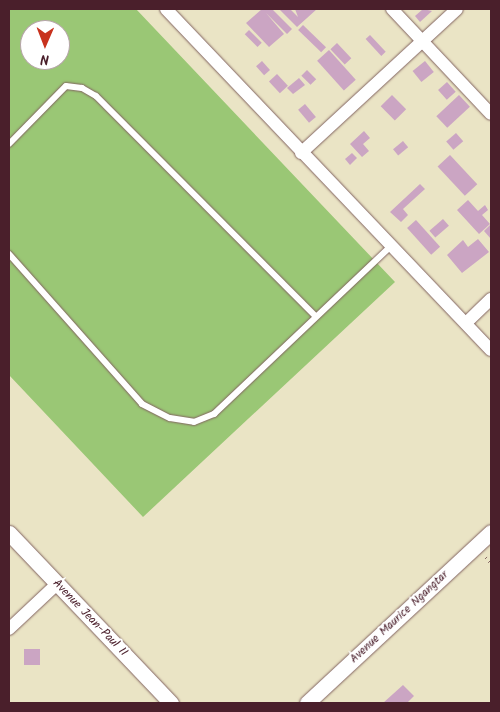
<!DOCTYPE html>
<style>
body{margin:0}
#map{position:relative;width:500px;height:712px;overflow:hidden;background:#eae4c5;font-family:Kalam,sans-serif}
div>[style]{position:absolute}
[style*='--x']{left:calc(var(--x)*1px);top:calc(var(--y)*1px);width:calc(var(--w)*1px);rotate:calc(var(--a)*1deg)}
.green>*{inset:0;background:#9ac775}
.building>*{inset:0;background:#cba5c3;transform-origin:0 0}
.path>*{height:2.5px;margin-top:-1.25px;transform-origin:0;background:repeating-linear-gradient(90deg,#826461 0 1px,transparent 0 5px)}
.roads{filter:drop-shadow(0 0 1px #826461) drop-shadow(0 0 1px #826461)}
.service>*{height:6px;margin:-3px;padding:0 3px;transform-origin:3px;border-radius:3px;background:#fff}
.minor>*{height:12px;margin:-6px;padding:0 6px;transform-origin:6px;border-radius:6px;background:#fff}
.tertiary>*{height:15px;margin:-7.5px;padding:0 7.5px;transform-origin:7.5px;border-radius:7.5px;background:#fff}
span{translate:-50% -50%;white-space:nowrap;text-align:center;line-height:1.15;-webkit-text-stroke:4px #fff;paint-order:stroke}
.street-label{font-size:12px;color:#4a1f2b}
.frame{position:absolute;inset:0;border:10px solid #4a1f2b;pointer-events:none}
.north{position:absolute;left:20px;top:20px;width:50px;height:50px;box-sizing:border-box;background:#fff;border:1px solid #b7a5aa;border-radius:50%;rotate:181deg;font-size:14px;font-weight:700;line-height:20px;text-align:center;color:#4a1f2b}
.north::after{content:'';display:block;margin:auto;width:18px;height:22px;background:#c8321e;clip-path:polygon(50% 0,100% 100%,50% 72%,0 100%)}
</style>
<div id="map">
<div class="green">
<i style="clip-path:polygon(evenodd,9px 9px,136px 9px,395px 282px,143px 517px,9px 375px,9px 9px,30px 30px,60px 30px,60px 60px,30px 60px,30px 30px)"></i>
</div>
<div class="building">
<i style="clip-path:polygon(262px 9px,272px 9px,292px 29px,287px 34px,266px 13px,284px 34px,269px 47px,246px 23px)"></i>
<i style="clip-path:polygon(279px 9px,290px 9px,298px 17px,295px 9px,317px 9px,297px 27px)"></i>
<i style="clip-path:polygon(423px 9px,432px 11px,420px 22px,415px 16px)"></i>
<i style="left:303px;top:25px;width:32px;height:7px;rotate:44deg"></i>
<i style="left:249px;top:30px;width:18px;height:6px;rotate:45deg"></i>
<i style="left:370px;top:35px;width:23px;height:6px;rotate:47deg"></i>
<i style="left:337px;top:43px;width:21px;height:9px;rotate:47deg"></i>
<i style="left:329px;top:50px;width:40px;height:16px;rotate:48deg"></i>
<i style="left:262px;top:61px;width:12px;height:8px;rotate:48deg"></i>
<i style="left:425px;top:61px;width:14px;height:16px;rotate:51deg"></i>
<i style="left:307px;top:70px;width:13px;height:8px;rotate:45deg"></i>
<i style="left:277px;top:74px;width:16px;height:11px;rotate:47deg"></i>
<i style="clip-path:polygon(299px 78px,305px 85px,293px 94px,287px 88px)"></i>
<i style="left:447px;top:82px;width:13px;height:12px;rotate:48deg"></i>
<i style="left:392px;top:95px;width:20px;height:16px;rotate:45deg"></i>
<i style="left:459px;top:95px;width:16px;height:31px;rotate:47deg"></i>
<i style="left:305px;top:104px;width:17px;height:9px;rotate:50deg"></i>
<i style="clip-path:polygon(364px 131px,370px 138px,363px 144px,369px 151px,362px 157px,350px 144px)"></i>
<i style="left:456px;top:133px;width:11px;height:13px;rotate:49deg"></i>
<i style="left:403px;top:141px;width:8px;height:13px;rotate:50deg"></i>
<i style="clip-path:polygon(352px 153px,357px 158px,350px 165px,345px 159px)"></i>
<i style="left:450px;top:155px;width:40px;height:17px;rotate:47deg"></i>
<i style="clip-path:polygon(420px 184px,425px 189px,403px 209px,408px 215px,401px 222px,390px 212px)"></i>
<i style="clip-path:polygon(468px 200px,478px 211px,485px 205px,488px 210px,482px 215px,490px 224px,479px 234px,457px 210px)"></i>
<i style="left:443px;top:219px;width:9px;height:18px;rotate:49deg"></i>
<i style="left:416px;top:220px;width:36px;height:12px;rotate:48deg"></i>
<i style="clip-path:polygon(491px 224px,491px 239px,484px 231px)"></i>
<i style="clip-path:polygon(478px 239px,489px 252px,462px 273px,447px 255px,463px 240px,468px 247px)"></i>
<i style="left:24px;top:649px;width:16px;height:16px"></i>
<i style="clip-path:polygon(403px 685px,414px 696px,407px 703px,383px 703px)"></i>
</div>
<div class="path">
<i style="--x:486;--y:557;--w:8;--a:50"></i>
</div>
<div class="roads">
<div class="service">
<i style="--x:9;--y:144;--w:81;--a:-45.5"></i>
<i style="--x:66;--y:86;--w:16;--a:7"></i>
<i style="--x:82;--y:88;--w:16;--a:30"></i>
<i style="--x:96;--y:96;--w:310;--a:45.1"></i>
<i style="--x:9;--y:254;--w:200;--a:48.4"></i>
<i style="--x:142;--y:404;--w:31;--a:27"></i>
<i style="--x:170;--y:418;--w:24;--a:9"></i>
<i style="--x:194;--y:422;--w:22;--a:-22"></i>
<i style="--x:214;--y:414;--w:244;--a:-43.5"></i>
</div>
<div class="minor">
<i style="--x:166;--y:9;--w:471;--a:46.4"></i>
<i style="--x:392;--y:9;--w:144;--a:46.7"></i>
<i style="--x:301;--y:153;--w:212;--a:-42.7"></i>
<i style="--x:466;--y:323;--w:35;--a:-44"></i>
<i style="--x:9;--y:629;--w:67;--a:-43.2"></i>
</div>
<div class="tertiary">
<i style="--x:9;--y:533;--w:235;--a:46.4"></i>
<i style="--x:307;--y:703;--w:251;--a:-42.9"></i>
</div>
</div>
<div class="street-label">
<span style="left:399px;top:617px;rotate:-43deg">Avenue Maurice Ngangtar</span>
<span style="left:90px;top:618px;rotate:46deg">Avenue Jean-Paul II</span>
</div>
<div class="frame"></div>
<div class="north">N</div>
</div>
